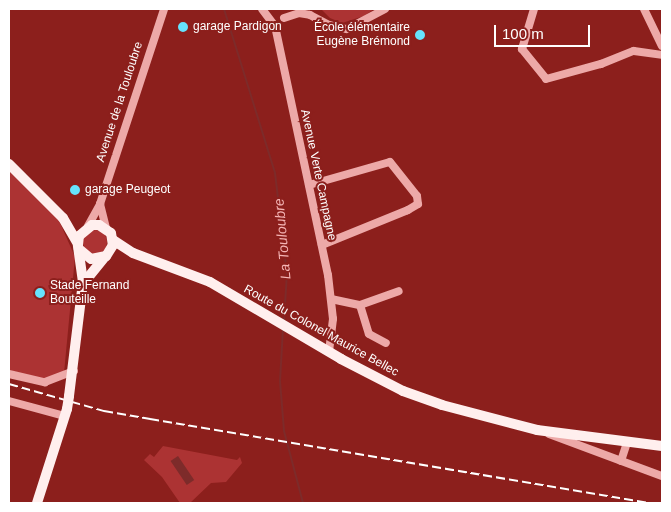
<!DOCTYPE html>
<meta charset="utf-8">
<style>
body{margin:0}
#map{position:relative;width:671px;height:512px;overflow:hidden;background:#8c1f1c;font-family:Arial,sans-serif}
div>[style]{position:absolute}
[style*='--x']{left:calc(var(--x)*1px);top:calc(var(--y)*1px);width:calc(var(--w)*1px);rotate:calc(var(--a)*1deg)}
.green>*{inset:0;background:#ac3333}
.round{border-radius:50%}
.water>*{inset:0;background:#7d2b2a;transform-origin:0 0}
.stream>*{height:2px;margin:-1px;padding:0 1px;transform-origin:1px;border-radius:1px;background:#7d2b2a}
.minor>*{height:8px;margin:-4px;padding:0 4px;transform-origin:4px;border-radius:4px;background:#eda9a8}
.major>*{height:10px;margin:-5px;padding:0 5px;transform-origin:5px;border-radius:5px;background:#ffefee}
.rail>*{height:2px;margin-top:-1px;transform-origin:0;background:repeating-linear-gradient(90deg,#fff 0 9px,transparent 0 13px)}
.major-bridge>*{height:10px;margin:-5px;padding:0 5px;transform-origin:5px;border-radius:5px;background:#ffefee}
.dots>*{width:14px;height:14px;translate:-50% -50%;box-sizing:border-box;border:2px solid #8c1f1c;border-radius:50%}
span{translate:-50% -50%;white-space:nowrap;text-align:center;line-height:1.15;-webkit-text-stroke:4px #8c1f1c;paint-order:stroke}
.poi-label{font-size:12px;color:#fff}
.left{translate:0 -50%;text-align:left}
.right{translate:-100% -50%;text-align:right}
.street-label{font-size:12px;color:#fff}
.water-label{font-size:14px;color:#f4b4b4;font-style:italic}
.frame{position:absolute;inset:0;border:10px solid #fff;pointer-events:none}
.scale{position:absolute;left:494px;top:25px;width:96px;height:22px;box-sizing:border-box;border:2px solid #fff;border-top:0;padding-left:6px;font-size:15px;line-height:18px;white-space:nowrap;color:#fff;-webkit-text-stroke:4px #8c1f1c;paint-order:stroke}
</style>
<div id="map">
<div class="green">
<i style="clip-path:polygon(321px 9px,374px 9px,364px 16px,342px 23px,330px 18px)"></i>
<i style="clip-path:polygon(9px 171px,57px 216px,75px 257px,64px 373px,45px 380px,9px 370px)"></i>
<i class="round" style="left:83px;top:230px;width:24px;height:24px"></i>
<i style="clip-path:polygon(163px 446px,237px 460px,240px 457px,242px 463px,226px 482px,211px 483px,190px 503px,180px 503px,162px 477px,144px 460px,150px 454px,154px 457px)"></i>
</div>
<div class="water">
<i style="left:178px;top:456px;width:29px;height:9px;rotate:56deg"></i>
</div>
<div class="stream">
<i style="--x:224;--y:9;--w:172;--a:72.7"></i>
<i style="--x:275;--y:173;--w:101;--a:83.2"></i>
<i style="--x:287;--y:273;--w:48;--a:93.6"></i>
<i style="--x:283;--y:328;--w:53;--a:93.2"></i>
<i style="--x:280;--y:381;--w:50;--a:85.4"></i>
<i style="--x:284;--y:431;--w:74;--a:75.2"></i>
</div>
<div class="minor">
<i style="--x:262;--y:9;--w:21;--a:53"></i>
<i style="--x:275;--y:26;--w:255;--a:78"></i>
<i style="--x:328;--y:275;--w:44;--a:83.5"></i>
<i style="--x:333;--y:319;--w:33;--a:97"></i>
<i style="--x:534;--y:9;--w:42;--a:106.7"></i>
<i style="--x:522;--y:49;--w:38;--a:51"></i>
<i style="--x:546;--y:79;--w:57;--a:-15.3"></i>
<i style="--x:601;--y:64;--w:35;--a:-22"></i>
<i style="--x:634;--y:51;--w:28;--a:8"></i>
<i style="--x:644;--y:9;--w:41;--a:64.1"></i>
<i style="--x:284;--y:18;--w:16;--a:-18"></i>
<i style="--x:299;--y:13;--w:11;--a:10"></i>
<i style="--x:310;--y:15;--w:21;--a:28"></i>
<i style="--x:329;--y:25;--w:18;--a:13"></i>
<i style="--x:347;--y:29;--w:43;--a:-27.8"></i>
<i style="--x:309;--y:185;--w:84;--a:-15.9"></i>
<i style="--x:390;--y:162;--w:43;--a:51.5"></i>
<i style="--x:417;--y:196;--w:8;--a:83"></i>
<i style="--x:418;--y:204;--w:12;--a:149"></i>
<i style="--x:408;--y:210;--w:93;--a:157.9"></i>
<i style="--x:100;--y:204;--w:25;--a:76"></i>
<i style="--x:88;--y:226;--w:25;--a:-61"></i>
<i style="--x:100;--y:204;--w:205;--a:-71.8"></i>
<i style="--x:331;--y:299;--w:30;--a:12"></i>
<i style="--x:360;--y:305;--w:41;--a:-19.7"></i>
<i style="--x:360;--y:305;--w:30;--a:73"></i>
<i style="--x:369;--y:334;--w:19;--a:28"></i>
<i style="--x:9;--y:374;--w:37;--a:13"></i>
<i style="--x:45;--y:382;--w:31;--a:-21"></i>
<i style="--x:9;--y:401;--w:58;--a:15"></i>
<i style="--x:549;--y:434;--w:121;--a:20.4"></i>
<i style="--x:621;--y:461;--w:20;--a:-72"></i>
</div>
<div class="major">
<i style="--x:9;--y:164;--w:76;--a:45"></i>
<i style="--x:63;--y:218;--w:28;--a:60"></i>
<i style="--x:113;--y:240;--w:24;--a:33"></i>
<i style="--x:133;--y:253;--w:82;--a:20.6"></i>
<i style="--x:210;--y:282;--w:152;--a:30.4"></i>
<i style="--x:341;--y:359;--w:70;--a:27.3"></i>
<i style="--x:403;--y:391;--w:41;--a:19.7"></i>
<i style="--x:442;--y:405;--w:98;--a:14.7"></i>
<i style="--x:537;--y:430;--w:126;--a:7.3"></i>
<i style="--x:82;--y:285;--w:36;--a:-51"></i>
<i style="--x:69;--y:396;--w:115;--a:-83"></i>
<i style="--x:83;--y:282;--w:37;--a:-98"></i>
<i style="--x:78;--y:245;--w:9;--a:-84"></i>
<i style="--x:79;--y:236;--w:17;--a:-40"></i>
<i style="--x:92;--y:225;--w:7;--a:0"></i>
<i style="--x:99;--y:225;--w:14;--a:34"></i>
<i style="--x:111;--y:233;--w:12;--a:81"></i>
<i style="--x:113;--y:245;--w:13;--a:122"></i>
<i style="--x:106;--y:256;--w:15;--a:169"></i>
<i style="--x:91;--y:259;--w:16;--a:-140"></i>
<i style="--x:37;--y:503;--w:99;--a:-72.3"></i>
</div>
<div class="rail">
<i style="--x:9;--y:384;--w:99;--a:15.9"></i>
<i style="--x:104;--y:411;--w:47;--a:9.9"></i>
<i style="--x:150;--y:419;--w:506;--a:9.56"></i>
</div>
<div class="major-bridge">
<i style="--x:67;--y:409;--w:13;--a:-81"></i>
</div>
<div class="dots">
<i style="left:183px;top:27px;background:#66e3fd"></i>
<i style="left:420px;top:35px;background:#66e3fd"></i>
<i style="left:75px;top:190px;background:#66e3fd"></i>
<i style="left:40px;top:293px;background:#66e3fd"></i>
</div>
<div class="poi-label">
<span class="left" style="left:193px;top:27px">garage Pardigon</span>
<span class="right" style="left:410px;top:35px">École élémentaire<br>Eugène Brémond</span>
<span class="left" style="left:85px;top:190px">garage Peugeot</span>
<span class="left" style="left:50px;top:293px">Stade Fernand<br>Bouteille</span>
</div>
<div class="street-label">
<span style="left:120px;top:102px;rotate:-72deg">Avenue de la Touloubre</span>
<span style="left:318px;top:175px;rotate:78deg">Avenue Verte Campagne</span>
<span style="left:321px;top:331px;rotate:29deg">Route du Colonel Maurice Bellec</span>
</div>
<div class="water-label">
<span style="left:282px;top:239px;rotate:-95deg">La Touloubre</span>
</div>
<div class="frame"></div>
<div class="scale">100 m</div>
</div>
